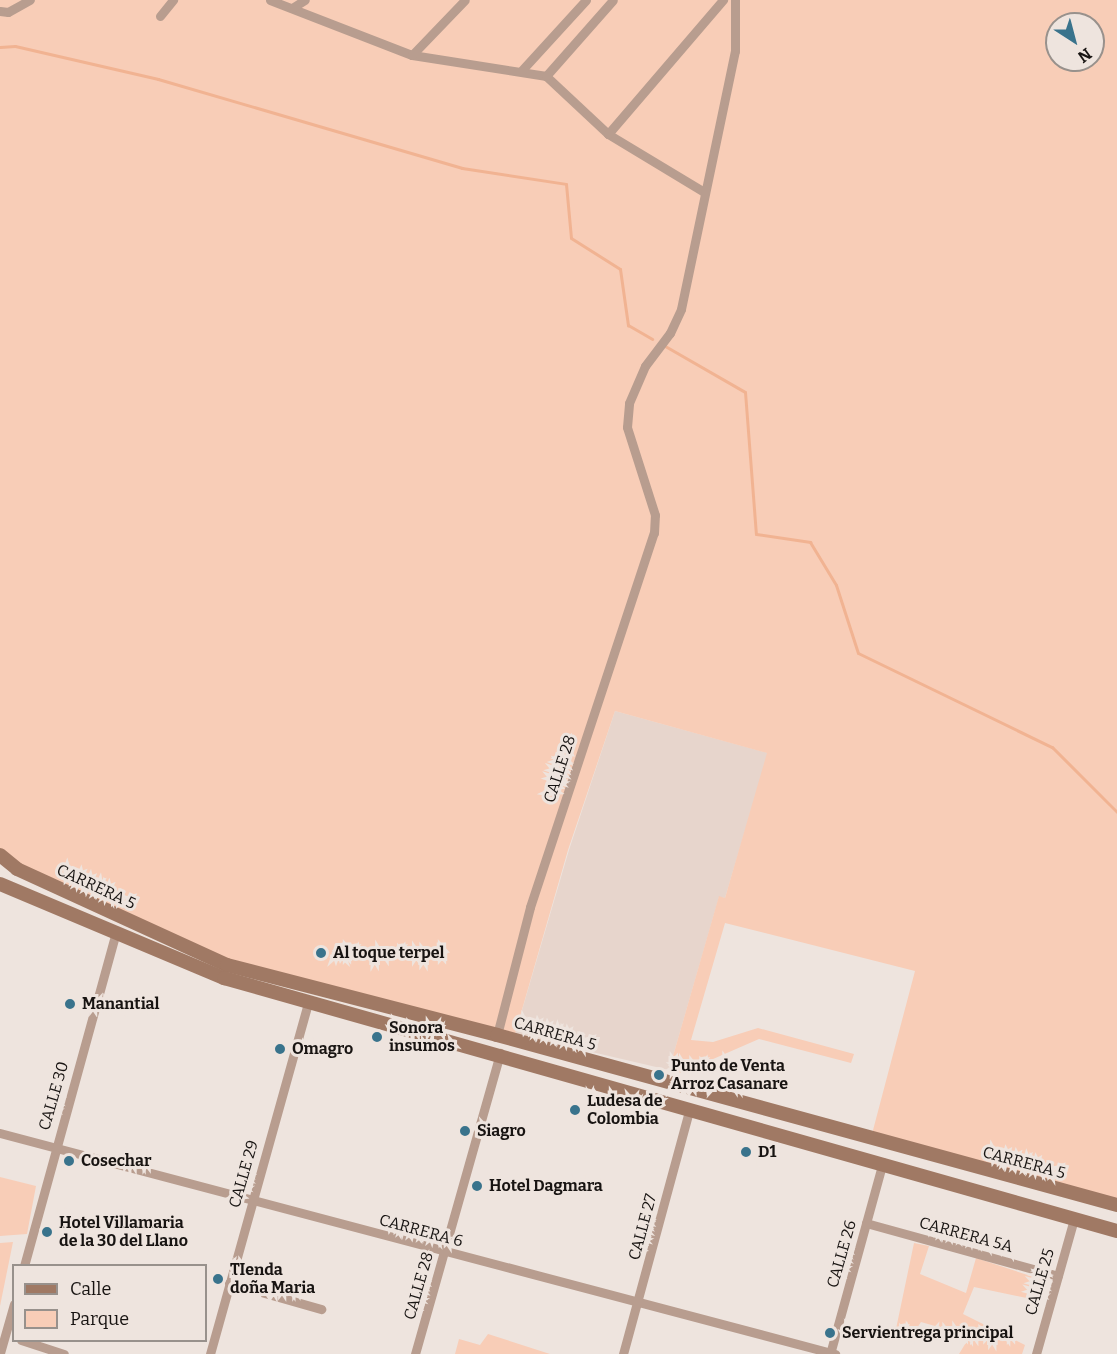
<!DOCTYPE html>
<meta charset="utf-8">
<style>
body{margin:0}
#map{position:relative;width:1117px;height:1354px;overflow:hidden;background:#eee4de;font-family:Bitter,serif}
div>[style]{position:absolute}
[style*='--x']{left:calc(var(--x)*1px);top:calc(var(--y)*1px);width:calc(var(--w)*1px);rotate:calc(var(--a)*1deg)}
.built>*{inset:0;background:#e7d5cc}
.green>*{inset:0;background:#f8cdb7}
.stream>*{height:3px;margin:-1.5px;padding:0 1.5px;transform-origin:1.5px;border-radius:1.5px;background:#f1b392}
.minor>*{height:9px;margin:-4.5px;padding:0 4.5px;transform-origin:4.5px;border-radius:4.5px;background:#b89d8f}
.secondary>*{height:14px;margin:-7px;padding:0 7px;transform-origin:7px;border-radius:7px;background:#a07964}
.dots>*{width:16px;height:16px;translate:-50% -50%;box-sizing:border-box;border:3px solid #eee4de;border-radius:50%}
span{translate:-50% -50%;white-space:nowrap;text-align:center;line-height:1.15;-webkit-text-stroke:6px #eee4de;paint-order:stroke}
.street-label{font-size:16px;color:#181412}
.poi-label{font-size:16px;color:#181412;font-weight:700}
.left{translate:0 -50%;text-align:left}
.legend{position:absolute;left:12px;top:1264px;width:195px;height:78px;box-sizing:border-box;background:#eee4de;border:2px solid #98918c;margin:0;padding:8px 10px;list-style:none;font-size:18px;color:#181412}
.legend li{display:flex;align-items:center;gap:12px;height:30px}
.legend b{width:30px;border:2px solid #98918c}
.north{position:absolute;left:1045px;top:12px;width:60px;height:60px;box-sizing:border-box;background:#eee4de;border:2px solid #98918c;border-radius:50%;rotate:144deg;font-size:16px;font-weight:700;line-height:24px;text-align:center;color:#181412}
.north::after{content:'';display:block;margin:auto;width:21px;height:27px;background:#39738c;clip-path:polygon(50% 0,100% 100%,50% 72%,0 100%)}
</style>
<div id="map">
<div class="built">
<i style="clip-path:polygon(615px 711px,768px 753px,725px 898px,719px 897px,669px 1070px,515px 1034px,569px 850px)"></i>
</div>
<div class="green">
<i style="clip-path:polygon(evenodd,0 0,1117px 0,1117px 1201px,872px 1134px,915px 971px,725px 923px,691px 1040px,713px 1042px,758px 1028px,854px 1054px,851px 1063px,759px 1039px,681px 1073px,669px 1070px,719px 896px,725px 898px,767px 753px,615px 711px,568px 850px,515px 1034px,227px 961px,19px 866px,4px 853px,0 848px,0 0,1057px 24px,1093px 24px,1093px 60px,1057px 60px,1057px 24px)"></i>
<i style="clip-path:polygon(0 1177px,36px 1186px,27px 1234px,0 1236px)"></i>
<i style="clip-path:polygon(13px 1242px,0 1306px,0 1243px)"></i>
<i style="clip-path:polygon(914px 1243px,929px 1246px,920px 1274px,966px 1293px,976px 1258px,1040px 1279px,1036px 1300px,974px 1287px,963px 1314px,1025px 1345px,1022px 1354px,959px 1354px,970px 1336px,921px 1322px,913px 1334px,896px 1329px)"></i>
<i style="clip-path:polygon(488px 1334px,550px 1354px,455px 1354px,459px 1339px,480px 1345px)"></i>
</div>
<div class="stream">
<i style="--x:0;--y:47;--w:15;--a:-4"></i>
<i style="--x:15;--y:46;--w:147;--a:13"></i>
<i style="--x:158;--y:79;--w:317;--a:16.3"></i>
<i style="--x:462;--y:168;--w:105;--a:8.7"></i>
<i style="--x:566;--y:184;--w:54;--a:84.7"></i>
<i style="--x:571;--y:238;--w:58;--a:32.3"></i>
<i style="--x:620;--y:269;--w:57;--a:81.9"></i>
<i style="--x:628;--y:325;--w:28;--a:30"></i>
<i style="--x:665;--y:346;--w:92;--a:29.9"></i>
<i style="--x:745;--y:392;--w:142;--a:85.6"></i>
<i style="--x:756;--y:534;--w:55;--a:8.4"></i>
<i style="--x:810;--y:542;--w:50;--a:58.8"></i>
<i style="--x:836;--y:585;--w:71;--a:72.1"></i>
<i style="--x:858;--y:653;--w:216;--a:25.9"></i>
<i style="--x:1052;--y:747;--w:92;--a:45"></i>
</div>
<div class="minor">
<i style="--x:270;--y:0;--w:152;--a:21.2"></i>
<i style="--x:412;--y:55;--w:136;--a:8.9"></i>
<i style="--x:546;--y:76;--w:85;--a:43.1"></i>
<i style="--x:608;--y:134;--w:112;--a:31.1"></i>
<i style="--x:292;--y:8;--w:15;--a:-32"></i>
<i style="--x:0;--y:11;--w:8;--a:7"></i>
<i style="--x:8;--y:12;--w:25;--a:-29"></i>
<i style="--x:160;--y:16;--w:21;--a:-51"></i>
<i style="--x:412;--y:55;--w:76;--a:-46.1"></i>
<i style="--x:522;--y:70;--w:95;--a:-47.6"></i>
<i style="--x:546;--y:76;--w:101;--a:-48.6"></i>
<i style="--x:608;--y:134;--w:177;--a:-49.4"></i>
<i style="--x:497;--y:1035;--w:132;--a:-75.5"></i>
<i style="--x:530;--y:907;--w:394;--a:-71.7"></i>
<i style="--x:654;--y:533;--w:18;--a:-87"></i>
<i style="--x:655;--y:515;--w:92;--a:-107.7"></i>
<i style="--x:627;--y:427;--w:24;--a:-85"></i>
<i style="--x:629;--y:403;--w:40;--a:-66.6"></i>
<i style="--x:645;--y:366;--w:41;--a:-52.9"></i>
<i style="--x:670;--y:333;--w:26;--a:-65"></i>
<i style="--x:681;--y:309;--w:264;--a:-78.2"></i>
<i style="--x:735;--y:51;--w:51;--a:-90"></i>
<i style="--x:0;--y:1133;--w:864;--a:14.82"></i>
<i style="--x:866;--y:1223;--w:199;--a:15.4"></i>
<i style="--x:24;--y:1266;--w:343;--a:-74.6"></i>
<i style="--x:229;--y:1283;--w:96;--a:15.8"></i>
<i style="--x:21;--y:1340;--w:45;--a:18"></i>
<i style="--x:0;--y:1353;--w:51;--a:-74.1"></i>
<i style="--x:210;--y:1354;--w:365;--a:-74.4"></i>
<i style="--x:415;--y:1354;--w:313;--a:-74.2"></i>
<i style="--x:623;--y:1354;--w:255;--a:-74.8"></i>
<i style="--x:830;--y:1354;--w:199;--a:-74.6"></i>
<i style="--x:1036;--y:1354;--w:140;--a:-74.3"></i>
</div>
<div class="secondary">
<i style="--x:0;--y:855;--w:22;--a:39"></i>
<i style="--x:17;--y:869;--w:231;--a:24.6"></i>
<i style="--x:227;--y:965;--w:279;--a:14.5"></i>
<i style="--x:497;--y:1035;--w:643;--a:15.33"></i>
<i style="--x:0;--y:884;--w:243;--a:22.8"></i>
<i style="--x:224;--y:978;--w:928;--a:15.82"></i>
</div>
<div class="dots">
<i style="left:321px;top:953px;background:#39738c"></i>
<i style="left:70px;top:1004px;background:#39738c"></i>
<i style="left:377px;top:1037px;background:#39738c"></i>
<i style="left:280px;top:1049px;background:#39738c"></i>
<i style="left:659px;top:1075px;background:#39738c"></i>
<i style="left:575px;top:1110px;background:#39738c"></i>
<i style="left:465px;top:1131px;background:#39738c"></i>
<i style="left:746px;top:1152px;background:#39738c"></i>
<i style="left:69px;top:1161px;background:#39738c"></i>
<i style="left:477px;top:1186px;background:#39738c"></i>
<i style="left:47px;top:1232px;background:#39738c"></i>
<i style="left:218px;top:1279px;background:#39738c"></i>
<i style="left:830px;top:1333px;background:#39738c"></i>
</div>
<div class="street-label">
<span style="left:560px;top:769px;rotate:-72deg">CALLE 28</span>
<span style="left:96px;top:887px;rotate:25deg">CARRERA 5</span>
<span style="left:555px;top:1034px;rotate:16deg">CARRERA 5</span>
<span style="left:54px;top:1096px;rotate:-74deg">CALLE 30</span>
<span style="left:1024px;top:1163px;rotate:15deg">CARRERA 5</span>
<span style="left:244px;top:1174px;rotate:-74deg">CALLE 29</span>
<span style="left:643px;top:1227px;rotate:-75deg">CALLE 27</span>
<span style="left:421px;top:1231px;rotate:15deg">CARRERA 6</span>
<span style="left:966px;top:1235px;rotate:15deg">CARRERA 5A</span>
<span style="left:842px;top:1254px;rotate:-74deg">CALLE 26</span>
<span style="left:1040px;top:1282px;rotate:-74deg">CALLE 25</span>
<span style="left:419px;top:1286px;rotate:-74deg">CALLE 28</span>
</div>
<div class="poi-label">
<span class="left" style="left:333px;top:953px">Al toque terpel</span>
<span class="left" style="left:82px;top:1004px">Manantial</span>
<span class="left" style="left:389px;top:1037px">Sonora<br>insumos</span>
<span class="left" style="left:292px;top:1049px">Omagro</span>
<span class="left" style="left:671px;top:1075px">Punto de Venta<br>Arroz Casanare</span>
<span class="left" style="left:587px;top:1110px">Ludesa de<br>Colombia</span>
<span class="left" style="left:477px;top:1131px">Siagro</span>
<span class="left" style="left:758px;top:1152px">D1</span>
<span class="left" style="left:81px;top:1161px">Cosechar</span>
<span class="left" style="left:489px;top:1186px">Hotel Dagmara</span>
<span class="left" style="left:59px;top:1232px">Hotel Villamaria<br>de la 30 del Llano</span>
<span class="left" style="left:230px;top:1279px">TIenda<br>doña Maria</span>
<span class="left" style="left:842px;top:1333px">Servientrega principal</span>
</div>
<ul class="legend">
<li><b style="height:8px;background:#a07964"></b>Calle</li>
<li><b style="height:16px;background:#f8cdb7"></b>Parque</li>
</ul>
<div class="north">N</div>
</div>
